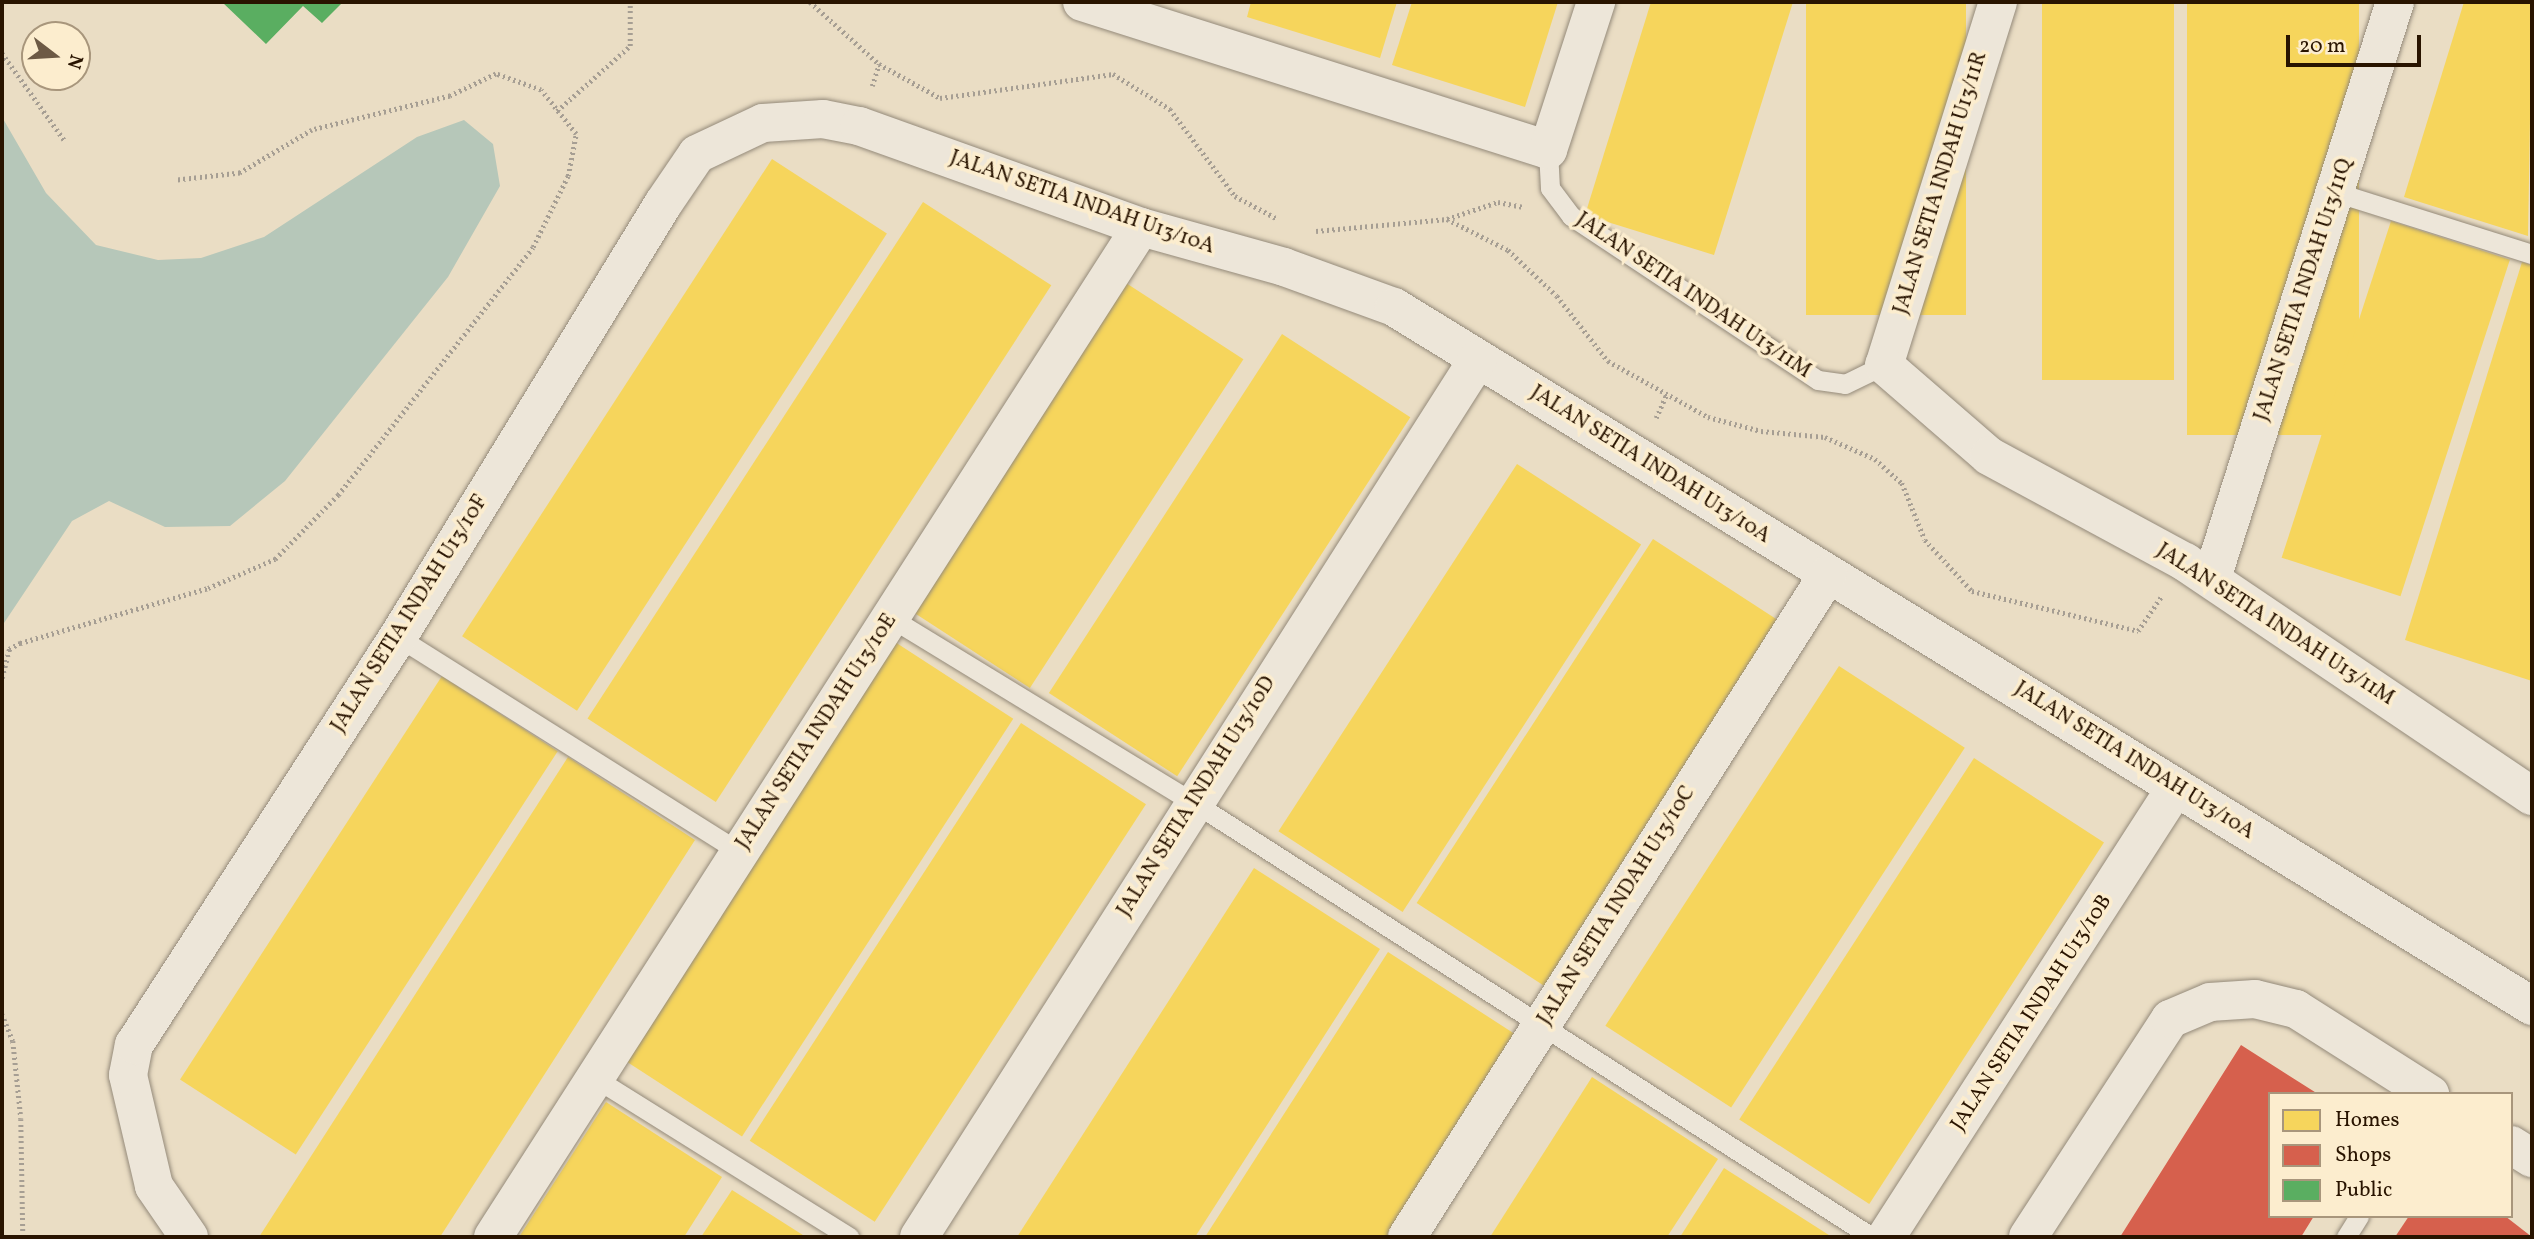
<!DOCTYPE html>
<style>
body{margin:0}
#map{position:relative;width:2534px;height:1239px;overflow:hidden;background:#eaddc4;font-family:Vollkorn,serif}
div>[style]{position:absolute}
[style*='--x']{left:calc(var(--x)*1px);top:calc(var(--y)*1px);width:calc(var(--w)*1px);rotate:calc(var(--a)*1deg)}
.water>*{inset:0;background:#b6c7b9}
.homes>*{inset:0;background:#f6d55c;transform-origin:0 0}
.shops>*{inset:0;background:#d6604d}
.public>*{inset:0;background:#5aae61}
.path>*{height:4.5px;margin-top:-2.25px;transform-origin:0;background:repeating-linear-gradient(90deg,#a69e93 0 2px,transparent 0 5.5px)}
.roads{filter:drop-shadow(0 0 2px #948a7a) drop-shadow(0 0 2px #948a7a)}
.service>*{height:19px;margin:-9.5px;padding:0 9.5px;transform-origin:9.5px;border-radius:9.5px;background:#ede6d9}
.minor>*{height:38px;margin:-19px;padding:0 19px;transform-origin:19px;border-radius:19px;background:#ede6d9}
span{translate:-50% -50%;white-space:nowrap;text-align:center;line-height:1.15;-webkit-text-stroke:7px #fcedce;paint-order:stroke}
.street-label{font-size:21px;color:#291400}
.frame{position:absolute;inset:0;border:4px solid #291400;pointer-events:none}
.legend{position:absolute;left:2268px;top:1092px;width:245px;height:126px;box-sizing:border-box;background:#fcedce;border:2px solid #a8967c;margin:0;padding:9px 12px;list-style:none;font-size:21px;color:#291400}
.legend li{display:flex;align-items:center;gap:14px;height:35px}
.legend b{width:35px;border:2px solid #a8967c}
.north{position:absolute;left:21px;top:21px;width:70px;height:70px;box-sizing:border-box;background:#fcedce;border:2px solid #a8967c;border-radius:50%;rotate:107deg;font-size:19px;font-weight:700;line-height:28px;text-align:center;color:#291400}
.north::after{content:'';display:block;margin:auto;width:24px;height:32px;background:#6d5a45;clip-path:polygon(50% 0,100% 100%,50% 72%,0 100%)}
.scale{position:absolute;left:2286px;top:35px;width:135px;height:32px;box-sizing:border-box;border:4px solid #291400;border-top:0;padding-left:9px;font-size:21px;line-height:24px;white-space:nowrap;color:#291400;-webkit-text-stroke:5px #fcedce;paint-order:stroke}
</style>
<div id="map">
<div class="water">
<i style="clip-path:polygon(2px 117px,46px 193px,96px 245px,158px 260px,201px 258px,264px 237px,417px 137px,464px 120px,493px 144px,500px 186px,448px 277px,285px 481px,230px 526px,165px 527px,109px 501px,72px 521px,2px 626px)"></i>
</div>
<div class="homes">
<i style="clip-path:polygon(1251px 2px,1397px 2px,1380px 58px,1247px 17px)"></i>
<i style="clip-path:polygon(1412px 2px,1558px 2px,1525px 107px,1392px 65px)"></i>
<i style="clip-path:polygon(1651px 2px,1793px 2px,1714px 255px,1585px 215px)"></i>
<i style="left:1806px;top:2px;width:160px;height:313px"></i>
<i style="left:2042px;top:2px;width:132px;height:378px"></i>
<i style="left:2187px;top:2px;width:172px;height:433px"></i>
<i style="clip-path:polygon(2464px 2px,2532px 2px,2528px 236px,2404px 197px)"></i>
<i style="left:772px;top:159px;width:137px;height:569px;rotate:33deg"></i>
<i style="left:923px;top:202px;width:153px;height:616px;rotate:33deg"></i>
<i style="left:2391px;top:221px;width:125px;height:354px;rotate:18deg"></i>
<i style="clip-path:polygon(2522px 262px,2532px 265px,2532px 681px,2405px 640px)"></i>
<i style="left:1126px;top:283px;width:140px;height:392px;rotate:33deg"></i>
<i style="left:1282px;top:334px;width:153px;height:428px;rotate:33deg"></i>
<i style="left:1517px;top:464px;width:148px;height:438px;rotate:33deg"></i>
<i style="left:1653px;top:539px;width:156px;height:434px;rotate:33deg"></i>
<i style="left:895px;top:642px;width:141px;height:498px;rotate:33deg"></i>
<i style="left:1839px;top:666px;width:150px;height:429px;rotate:33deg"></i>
<i style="left:442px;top:676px;width:138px;height:481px;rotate:33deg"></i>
<i style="left:1021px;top:723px;width:149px;height:498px;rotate:33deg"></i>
<i style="clip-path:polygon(568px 757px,695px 840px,440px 1237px,259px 1237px)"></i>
<i style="left:1974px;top:758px;width:155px;height:431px;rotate:33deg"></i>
<i style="clip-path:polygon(1254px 868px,1380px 949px,1195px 1237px,1017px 1237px)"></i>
<i style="clip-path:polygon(1388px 952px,1521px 1038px,1392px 1237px,1205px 1237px)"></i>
<i style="clip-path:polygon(1592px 1077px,1718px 1159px,1667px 1237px,1490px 1237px)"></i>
<i style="clip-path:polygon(606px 1102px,722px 1177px,684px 1237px,519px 1237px)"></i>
<i style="clip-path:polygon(1724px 1168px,1832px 1237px,1680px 1237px)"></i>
<i style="clip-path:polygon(732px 1190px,806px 1237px,701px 1237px)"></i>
</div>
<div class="shops">
<i style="clip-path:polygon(2241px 1045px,2318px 1094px,2270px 1094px,2270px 1216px,2314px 1216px,2301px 1237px,2120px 1237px)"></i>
<i style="clip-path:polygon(2409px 1216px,2505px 1216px,2532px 1237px,2395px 1237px)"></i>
</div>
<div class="public">
<i style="clip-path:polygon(222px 2px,343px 2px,322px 23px,303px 6px,266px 44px)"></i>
</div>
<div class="path">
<i style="--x:810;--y:2;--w:93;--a:41.9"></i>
<i style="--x:879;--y:64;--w:70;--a:29.1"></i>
<i style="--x:940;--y:98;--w:175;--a:-7.9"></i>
<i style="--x:1113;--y:74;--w:67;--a:31.6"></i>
<i style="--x:1170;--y:109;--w:109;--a:53.2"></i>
<i style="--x:1235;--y:196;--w:47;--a:28.2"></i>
<i style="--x:2;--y:53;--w:108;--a:54.4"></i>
<i style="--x:872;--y:86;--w:23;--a:-72"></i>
<i style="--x:557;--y:111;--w:98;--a:-41.7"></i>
<i style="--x:630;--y:46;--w:44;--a:-90"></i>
<i style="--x:1447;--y:219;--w:68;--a:26.9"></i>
<i style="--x:1508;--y:250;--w:67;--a:43.2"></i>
<i style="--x:1557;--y:296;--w:83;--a:51.9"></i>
<i style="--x:1608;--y:361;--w:115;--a:29.2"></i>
<i style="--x:1708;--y:417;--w:55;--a:14.8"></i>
<i style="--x:1761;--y:431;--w:64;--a:5.4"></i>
<i style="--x:1825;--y:437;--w:55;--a:23.7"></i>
<i style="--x:1875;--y:459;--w:36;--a:42"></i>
<i style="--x:1902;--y:483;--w:61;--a:68"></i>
<i style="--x:1925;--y:540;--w:69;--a:47.3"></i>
<i style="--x:1972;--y:591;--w:171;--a:13.5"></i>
<i style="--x:2138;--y:631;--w:41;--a:-55.9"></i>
<i style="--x:1316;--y:231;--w:132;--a:-5.2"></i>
<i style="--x:1447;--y:219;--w:54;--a:-18.4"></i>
<i style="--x:1498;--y:202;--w:26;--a:11"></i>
<i style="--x:1656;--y:418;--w:27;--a:-66"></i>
<i style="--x:2;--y:678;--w:30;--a:-76"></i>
<i style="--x:9;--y:649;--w:13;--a:-29"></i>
<i style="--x:20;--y:643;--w:196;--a:-16.3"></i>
<i style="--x:208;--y:588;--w:73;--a:-23.4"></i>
<i style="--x:275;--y:559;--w:90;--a:-45.5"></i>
<i style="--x:338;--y:495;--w:315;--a:-51.8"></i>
<i style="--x:533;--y:247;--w:79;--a:-63.8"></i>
<i style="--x:568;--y:176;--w:43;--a:-79.2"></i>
<i style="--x:576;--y:134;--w:56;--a:-128.5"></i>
<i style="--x:541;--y:90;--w:48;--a:-160.4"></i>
<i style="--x:496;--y:74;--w:51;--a:154.4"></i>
<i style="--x:450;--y:96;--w:142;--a:166.2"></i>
<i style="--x:312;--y:130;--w:84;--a:149.2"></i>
<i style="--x:240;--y:173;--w:63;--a:173.7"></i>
<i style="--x:2;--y:1014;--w:29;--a:68"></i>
<i style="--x:13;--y:1041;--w:78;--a:84.1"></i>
<i style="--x:21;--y:1119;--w:118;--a:89"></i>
</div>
<div class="roads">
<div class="service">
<i style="--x:1548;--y:150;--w:38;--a:87"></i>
<i style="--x:1550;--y:188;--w:35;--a:53"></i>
<i style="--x:1571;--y:216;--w:296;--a:33.6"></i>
<i style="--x:1818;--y:380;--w:27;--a:8"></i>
<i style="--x:1845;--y:384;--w:43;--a:-26"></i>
<i style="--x:2335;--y:192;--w:207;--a:17.5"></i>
<i style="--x:891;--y:618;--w:354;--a:31.4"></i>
<i style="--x:1193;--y:802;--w:806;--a:32.65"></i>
<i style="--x:398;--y:637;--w:403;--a:32.2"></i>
<i style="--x:595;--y:1078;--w:300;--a:32"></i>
<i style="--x:2346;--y:1237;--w:25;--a:-58"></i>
</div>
<div class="minor">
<i style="--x:1082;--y:2;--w:489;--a:17.6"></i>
<i style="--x:1548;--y:150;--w:156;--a:-72"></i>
<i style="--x:1998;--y:2;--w:380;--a:107.4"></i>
<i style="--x:1884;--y:365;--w:139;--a:40.9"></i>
<i style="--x:1989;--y:456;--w:223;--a:28.4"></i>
<i style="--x:2185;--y:562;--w:419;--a:34"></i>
<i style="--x:2212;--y:578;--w:604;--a:-72.37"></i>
<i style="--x:2511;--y:1145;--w:25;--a:32"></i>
<i style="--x:189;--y:1237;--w:62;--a:-124.5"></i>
<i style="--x:154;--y:1186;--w:114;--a:-103.2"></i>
<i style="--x:128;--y:1075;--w:31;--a:-79"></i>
<i style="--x:134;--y:1045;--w:486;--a:-57.1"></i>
<i style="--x:398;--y:637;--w:508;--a:-58.53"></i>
<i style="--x:663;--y:204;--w:60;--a:-55.8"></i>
<i style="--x:697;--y:154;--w:73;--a:-25.2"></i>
<i style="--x:763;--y:123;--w:60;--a:-3.8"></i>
<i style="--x:823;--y:119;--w:37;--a:11"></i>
<i style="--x:859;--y:126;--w:300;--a:19.7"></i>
<i style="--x:1141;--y:227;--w:148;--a:15.6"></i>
<i style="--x:1284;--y:267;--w:117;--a:20"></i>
<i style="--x:1394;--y:307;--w:1336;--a:31.56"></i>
<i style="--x:493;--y:1237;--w:1200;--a:-57.32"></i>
<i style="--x:919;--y:1237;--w:1041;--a:-57.52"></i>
<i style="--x:1407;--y:1237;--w:785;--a:-57.58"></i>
<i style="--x:1886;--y:1237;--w:535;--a:-57.2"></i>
<i style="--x:2028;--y:1237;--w:260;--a:-56.9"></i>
<i style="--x:2170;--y:1019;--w:43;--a:-23"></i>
<i style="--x:2210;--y:1002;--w:45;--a:-3.8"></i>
<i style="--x:2255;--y:999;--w:42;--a:13.7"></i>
<i style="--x:2296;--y:1009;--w:159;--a:32.4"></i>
</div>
</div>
<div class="street-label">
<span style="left:1941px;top:183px;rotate:-73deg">JALAN SETIA INDAH U13/11R</span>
<span style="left:1082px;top:203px;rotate:19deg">JALAN SETIA INDAH U13/10A</span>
<span style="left:2304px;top:290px;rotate:-72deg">JALAN SETIA INDAH U13/11Q</span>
<span style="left:1693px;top:296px;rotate:34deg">JALAN SETIA INDAH U13/11M</span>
<span style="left:1650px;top:465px;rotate:32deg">JALAN SETIA INDAH U13/10A</span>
<span style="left:410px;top:614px;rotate:-58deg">JALAN SETIA INDAH U13/10F</span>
<span style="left:2275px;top:625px;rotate:33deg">JALAN SETIA INDAH U13/11M</span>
<span style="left:817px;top:732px;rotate:-57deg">JALAN SETIA INDAH U13/10E</span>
<span style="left:2134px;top:761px;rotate:32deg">JALAN SETIA INDAH U13/10A</span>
<span style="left:1197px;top:797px;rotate:-58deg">JALAN SETIA INDAH U13/10D</span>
<span style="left:1617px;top:906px;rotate:-58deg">JALAN SETIA INDAH U13/10C</span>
<span style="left:2032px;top:1013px;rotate:-57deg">JALAN SETIA INDAH U13/10B</span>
</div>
<div class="frame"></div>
<ul class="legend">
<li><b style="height:19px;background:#f6d55c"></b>Homes</li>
<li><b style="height:19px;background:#d6604d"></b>Shops</li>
<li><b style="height:19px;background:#5aae61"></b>Public</li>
</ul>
<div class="north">N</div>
<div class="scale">20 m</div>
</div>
